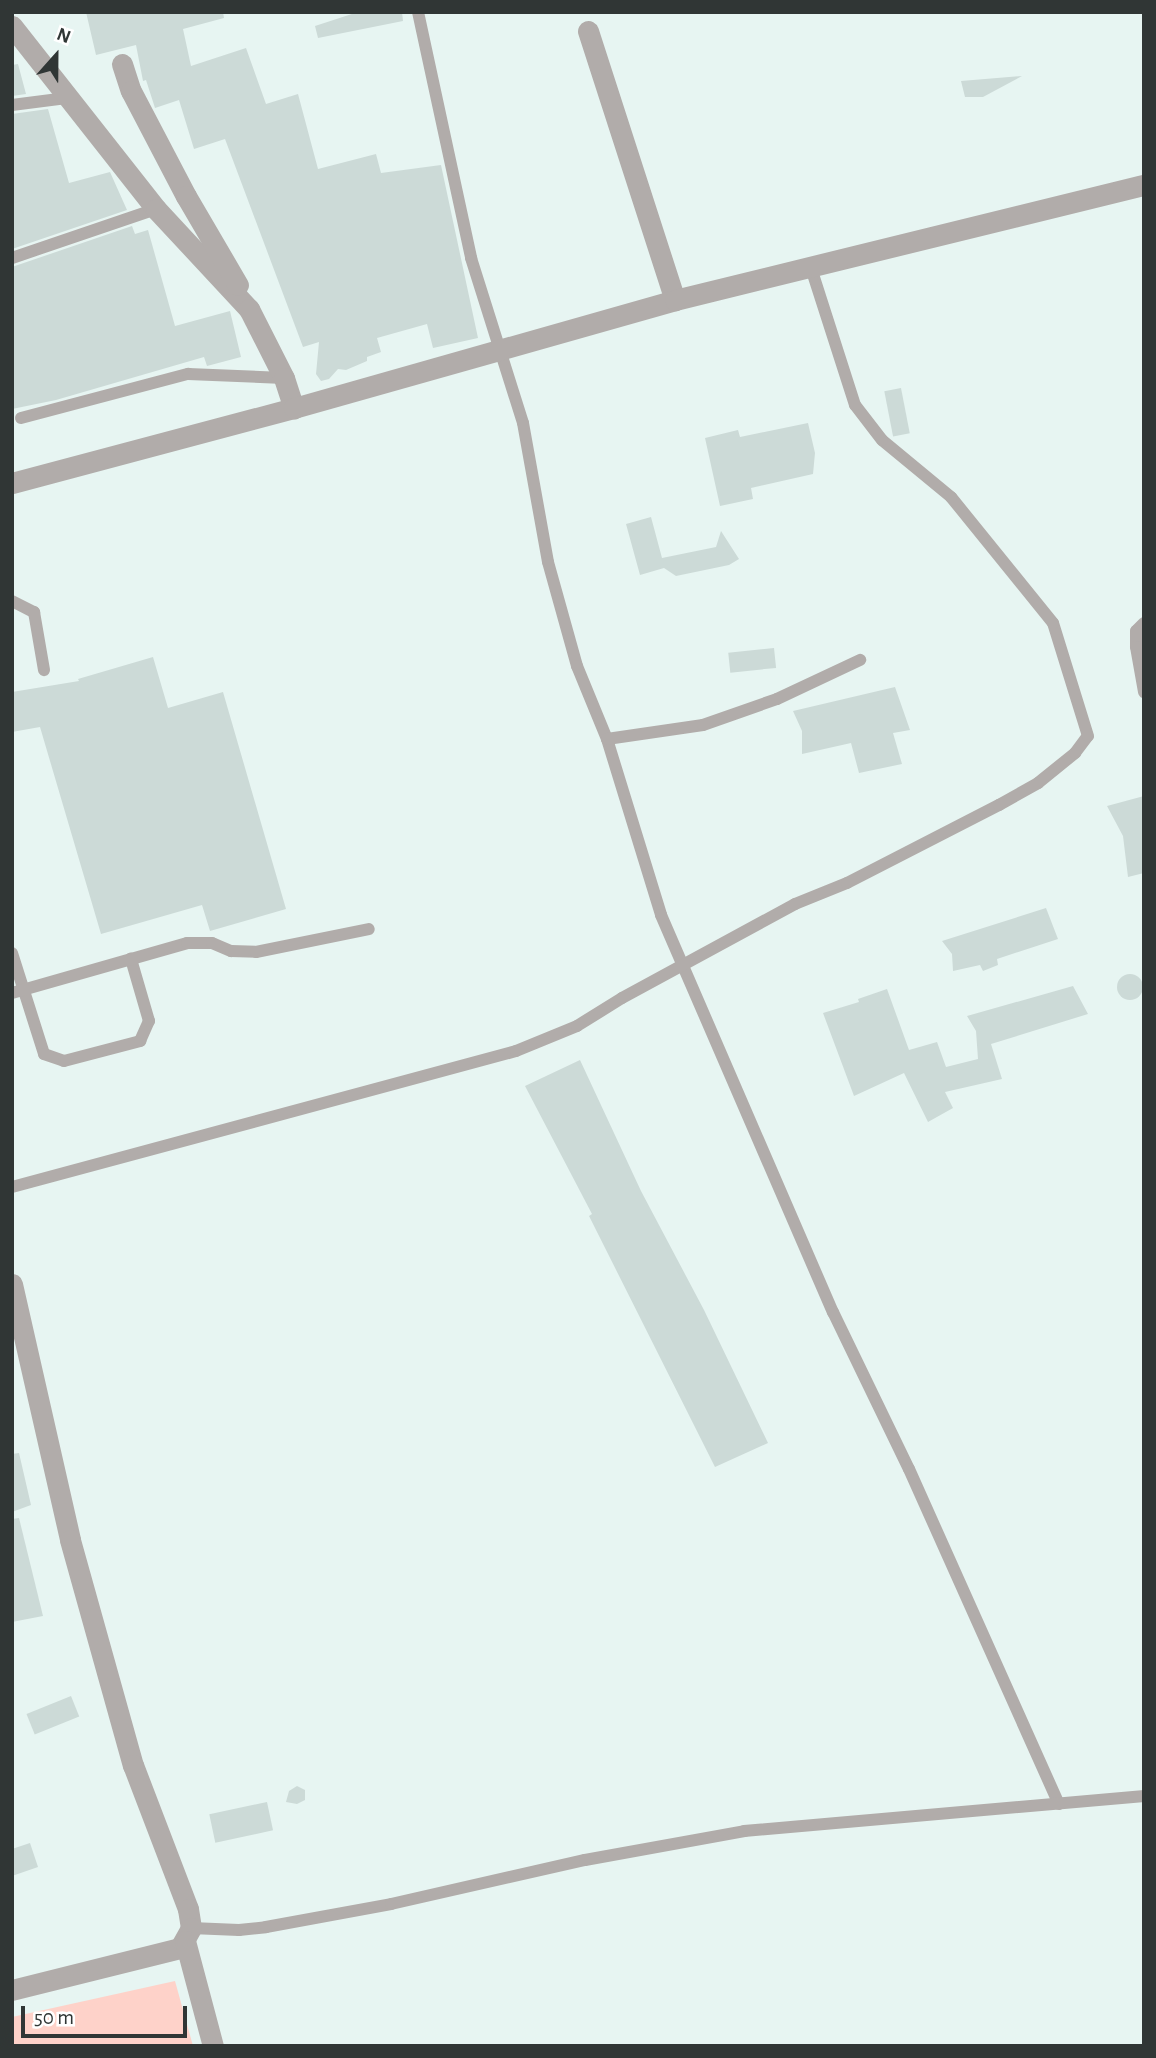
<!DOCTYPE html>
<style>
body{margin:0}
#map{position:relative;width:1156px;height:2058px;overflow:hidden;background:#e7f5f2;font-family:"Alegreya Sans",sans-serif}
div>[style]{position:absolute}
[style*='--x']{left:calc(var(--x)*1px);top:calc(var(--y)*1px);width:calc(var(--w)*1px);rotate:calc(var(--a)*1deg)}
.green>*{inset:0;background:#fed2c9}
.building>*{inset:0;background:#ccdad7;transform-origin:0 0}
.round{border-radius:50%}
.lane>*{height:12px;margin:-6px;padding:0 6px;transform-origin:6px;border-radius:6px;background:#b1acaa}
.street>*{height:21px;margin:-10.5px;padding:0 10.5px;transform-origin:10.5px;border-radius:10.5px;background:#b1acaa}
span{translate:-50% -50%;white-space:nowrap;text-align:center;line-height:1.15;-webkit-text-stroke:6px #fff;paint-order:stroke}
.frame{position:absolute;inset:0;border:14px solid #303635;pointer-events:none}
.north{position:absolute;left:21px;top:21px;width:70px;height:70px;-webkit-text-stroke:5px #fff;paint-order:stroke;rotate:21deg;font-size:19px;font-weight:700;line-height:28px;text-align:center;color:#303635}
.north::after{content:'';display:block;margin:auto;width:24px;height:32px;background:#303635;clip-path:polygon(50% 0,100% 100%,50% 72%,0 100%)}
.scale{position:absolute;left:21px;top:2006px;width:166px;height:32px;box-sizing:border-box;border:4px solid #303635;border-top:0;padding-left:9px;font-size:21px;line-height:24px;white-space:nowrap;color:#303635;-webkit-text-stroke:5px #fff;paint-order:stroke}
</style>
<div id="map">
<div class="green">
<i style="clip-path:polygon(175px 1981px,193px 2046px,12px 2046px,12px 2017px)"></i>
</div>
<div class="building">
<i style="clip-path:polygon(86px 12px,223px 12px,224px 18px,183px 29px,191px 66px,246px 48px,266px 104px,298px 94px,318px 169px,376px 154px,381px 173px,441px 165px,478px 338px,433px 348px,427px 324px,377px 338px,381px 352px,367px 357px,367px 361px,346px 370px,338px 369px,329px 379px,321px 381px,316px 374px,319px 342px,303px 347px,225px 139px,194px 149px,179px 100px,155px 108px,146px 80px,143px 81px,136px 45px,96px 55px)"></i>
<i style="clip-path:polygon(358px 12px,402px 12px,403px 21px,318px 38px,315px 26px)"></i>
<i style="clip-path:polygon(18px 64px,26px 94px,12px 96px,12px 65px)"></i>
<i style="clip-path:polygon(1022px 76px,983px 97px,965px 97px,961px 81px)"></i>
<i style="clip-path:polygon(48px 109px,69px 183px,110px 172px,127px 210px,12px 249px,12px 114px)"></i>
<i style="clip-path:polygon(132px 226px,135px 234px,148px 230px,175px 326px,230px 311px,241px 357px,207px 366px,204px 357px,56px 400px,12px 409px,12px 267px)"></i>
<i style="left:901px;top:388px;width:46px;height:17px;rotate:79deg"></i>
<i style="clip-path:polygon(808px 423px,815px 453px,813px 474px,751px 488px,753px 499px,720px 506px,705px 438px,738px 430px,740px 437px)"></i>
<i style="clip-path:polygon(651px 517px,662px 558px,716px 547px,721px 531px,739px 559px,729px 565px,676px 576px,664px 568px,640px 575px,626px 524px)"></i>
<i style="left:774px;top:648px;width:20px;height:46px;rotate:84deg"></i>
<i style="clip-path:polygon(153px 657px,168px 708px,223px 692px,286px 909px,210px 931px,202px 905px,101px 934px,40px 727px,12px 732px,12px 692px,79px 681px,78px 679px)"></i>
<i style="clip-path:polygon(895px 687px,910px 730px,893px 733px,902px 764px,859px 773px,851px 743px,802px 754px,802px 731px,793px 711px)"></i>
<i style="clip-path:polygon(1144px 796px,1144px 873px,1128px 877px,1123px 836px,1107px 806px)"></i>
<i style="clip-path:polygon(1046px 908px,1058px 939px,997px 959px,998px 965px,983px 971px,980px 965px,953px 971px,952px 954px,942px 941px)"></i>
<i class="round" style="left:1117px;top:974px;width:26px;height:26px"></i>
<i style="clip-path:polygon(1073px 986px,1088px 1014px,991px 1044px,1002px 1079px,945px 1092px,953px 1108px,928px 1122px,904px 1073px,854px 1096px,823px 1013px,859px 1002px,858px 999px,887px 989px,909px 1050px,937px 1042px,946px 1067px,978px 1059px,976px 1031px,967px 1016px)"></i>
<i style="clip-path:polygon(580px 1060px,641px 1191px,704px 1310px,768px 1443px,715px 1467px,589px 1216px,592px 1214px,525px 1086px)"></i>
<i style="clip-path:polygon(19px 1453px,31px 1505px,12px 1512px,12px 1454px)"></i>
<i style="clip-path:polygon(19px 1518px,43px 1616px,12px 1622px,12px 1519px)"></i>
<i style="left:71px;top:1696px;width:22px;height:48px;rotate:68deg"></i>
<i style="clip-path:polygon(297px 1786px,305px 1790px,305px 1800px,297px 1804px,286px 1802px,289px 1791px)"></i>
<i style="left:267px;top:1802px;width:29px;height:59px;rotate:78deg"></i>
<i style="clip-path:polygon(30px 1843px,38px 1867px,12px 1876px,12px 1849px)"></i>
</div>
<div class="lane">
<i style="--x:418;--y:12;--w:252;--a:77.8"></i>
<i style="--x:471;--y:258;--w:173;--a:72.5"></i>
<i style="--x:523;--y:423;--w:141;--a:79.8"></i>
<i style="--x:548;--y:562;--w:108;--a:74.4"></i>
<i style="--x:577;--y:666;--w:79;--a:67.7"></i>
<i style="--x:607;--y:739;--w:184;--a:72.9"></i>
<i style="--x:661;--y:915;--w:433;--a:66.6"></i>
<i style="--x:833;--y:1312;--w:174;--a:64.2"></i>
<i style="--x:909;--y:1469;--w:367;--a:65.9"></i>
<i style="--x:12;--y:105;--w:55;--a:-7.3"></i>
<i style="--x:12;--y:258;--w:152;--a:-18.8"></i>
<i style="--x:21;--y:418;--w:173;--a:-14.8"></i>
<i style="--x:188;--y:374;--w:96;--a:2.4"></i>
<i style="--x:12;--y:601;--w:25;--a:27"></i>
<i style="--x:34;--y:612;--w:59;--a:80.2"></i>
<i style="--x:1144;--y:623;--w:11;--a:135"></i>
<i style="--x:1136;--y:631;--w:16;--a:90"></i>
<i style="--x:1136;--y:647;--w:46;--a:79.9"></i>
<i style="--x:607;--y:739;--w:97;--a:-8.3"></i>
<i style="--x:703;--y:725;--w:78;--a:-19.4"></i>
<i style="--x:777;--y:699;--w:92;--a:-25.2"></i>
<i style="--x:12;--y:953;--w:106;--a:72.4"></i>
<i style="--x:44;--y:1054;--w:21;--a:19"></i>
<i style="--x:64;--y:1061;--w:79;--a:-14.7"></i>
<i style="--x:140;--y:1041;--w:22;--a:-66"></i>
<i style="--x:149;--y:1021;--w:65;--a:-106.2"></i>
<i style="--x:12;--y:993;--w:182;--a:-15.9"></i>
<i style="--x:187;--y:943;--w:25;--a:0"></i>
<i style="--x:212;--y:943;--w:21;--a:23"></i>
<i style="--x:231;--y:951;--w:25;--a:2"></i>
<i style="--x:256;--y:952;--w:115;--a:-11.5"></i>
<i style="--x:12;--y:1187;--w:522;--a:-15.1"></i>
<i style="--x:516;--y:1051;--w:66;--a:-22.3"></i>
<i style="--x:577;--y:1026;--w:53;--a:-31.9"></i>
<i style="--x:622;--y:998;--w:197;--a:-28.5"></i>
<i style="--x:795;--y:904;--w:56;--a:-22"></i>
<i style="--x:847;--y:883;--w:171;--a:-27.2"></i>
<i style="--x:999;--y:805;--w:45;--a:-29.4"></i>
<i style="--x:1038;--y:783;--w:48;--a:-39"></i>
<i style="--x:1075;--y:753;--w:21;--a:-53"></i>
<i style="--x:1088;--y:736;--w:118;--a:-107.2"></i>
<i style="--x:1053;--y:623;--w:162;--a:-129"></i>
<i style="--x:951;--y:497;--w:89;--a:-140.4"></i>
<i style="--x:882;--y:440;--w:44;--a:-127.6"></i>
<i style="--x:855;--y:405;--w:144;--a:-107.8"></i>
<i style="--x:191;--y:1928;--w:48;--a:2.4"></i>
<i style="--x:239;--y:1930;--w:27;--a:-6"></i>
<i style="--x:266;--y:1927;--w:127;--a:-10.4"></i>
<i style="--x:391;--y:1904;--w:199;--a:-12.8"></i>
<i style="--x:585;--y:1860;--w:162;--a:-10.3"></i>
<i style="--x:744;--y:1831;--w:402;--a:-5"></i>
</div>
<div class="street">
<i style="--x:12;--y:26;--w:233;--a:51.8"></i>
<i style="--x:156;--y:209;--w:137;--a:47.1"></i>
<i style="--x:249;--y:309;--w:77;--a:63.1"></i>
<i style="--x:284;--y:378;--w:32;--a:72"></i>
<i style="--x:588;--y:31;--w:283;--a:72.1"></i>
<i style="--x:122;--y:64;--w:28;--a:72"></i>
<i style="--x:131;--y:91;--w:119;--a:62.4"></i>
<i style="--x:186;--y:196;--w:103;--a:59.7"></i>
<i style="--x:12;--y:483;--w:292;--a:-14.9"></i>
<i style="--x:294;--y:408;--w:396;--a:-15.8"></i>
<i style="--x:675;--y:300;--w:483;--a:-13.8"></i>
<i style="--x:12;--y:1284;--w:262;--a:77.2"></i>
<i style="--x:70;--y:1540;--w:234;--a:74.4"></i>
<i style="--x:133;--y:1765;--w:154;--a:69.1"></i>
<i style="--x:188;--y:1909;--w:19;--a:81"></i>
<i style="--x:191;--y:1928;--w:23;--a:119"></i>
<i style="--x:180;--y:1948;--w:173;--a:166"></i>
<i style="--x:185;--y:1941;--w:109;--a:75.1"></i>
</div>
<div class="frame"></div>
<div class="north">N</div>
<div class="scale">50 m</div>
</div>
